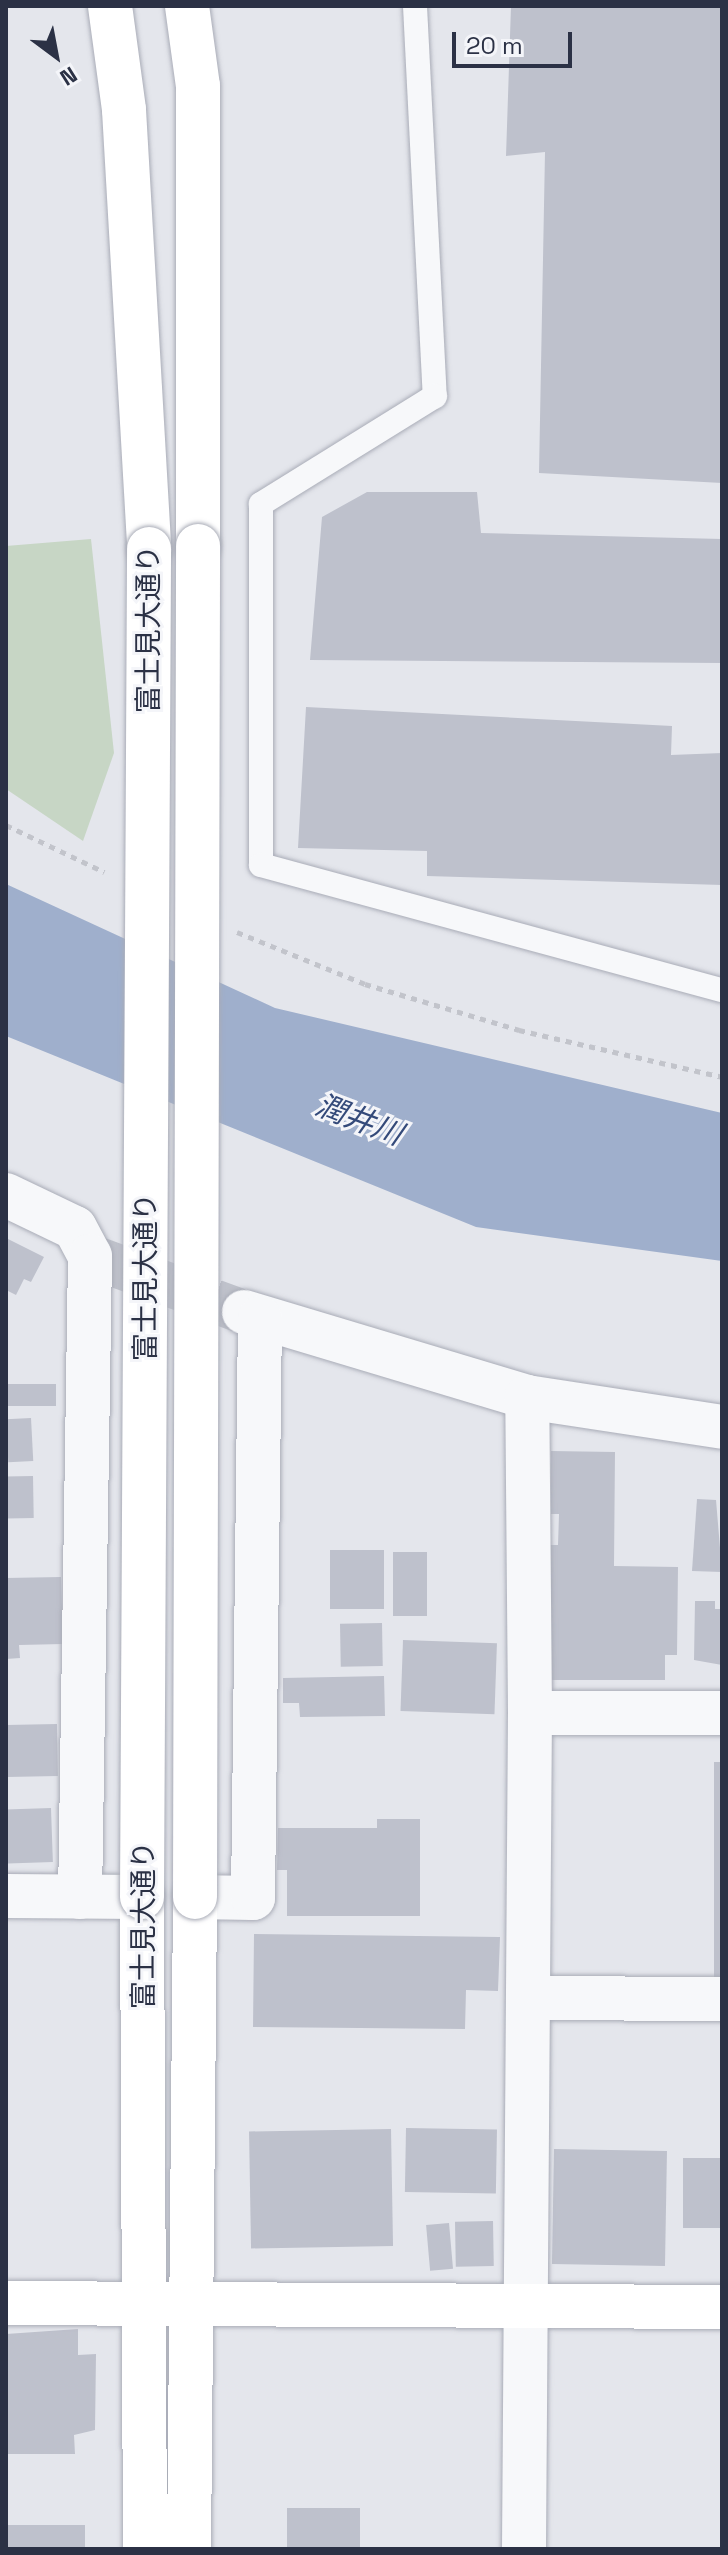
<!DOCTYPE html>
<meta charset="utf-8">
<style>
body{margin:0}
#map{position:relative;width:728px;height:2555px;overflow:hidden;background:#e4e6ec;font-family:"Space Grotesk","Noto Sans JP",sans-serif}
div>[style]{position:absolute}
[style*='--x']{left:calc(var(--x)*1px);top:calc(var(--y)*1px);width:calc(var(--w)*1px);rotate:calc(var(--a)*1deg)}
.green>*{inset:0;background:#c7d6c5}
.water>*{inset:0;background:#9fafcc}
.building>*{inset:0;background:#bec1cc;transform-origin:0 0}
.street-tunnel>*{height:44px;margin-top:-22px;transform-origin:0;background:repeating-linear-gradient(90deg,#bfc2cb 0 44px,transparent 0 66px)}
.path>*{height:5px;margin-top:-2.5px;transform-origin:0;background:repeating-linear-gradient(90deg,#c2c4cb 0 6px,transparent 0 12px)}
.roads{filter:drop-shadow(0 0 2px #a9acb7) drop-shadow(0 0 2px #a9acb7)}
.lane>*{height:24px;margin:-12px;padding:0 12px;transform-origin:12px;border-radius:12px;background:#f7f8fa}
.street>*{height:44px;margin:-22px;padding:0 22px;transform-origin:22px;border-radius:22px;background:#f7f8fa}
.secondary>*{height:44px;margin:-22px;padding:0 22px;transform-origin:22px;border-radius:22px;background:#fff}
.bridges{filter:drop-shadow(0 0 2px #a9acb7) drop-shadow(0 0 2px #a9acb7)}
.secondary-bridge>*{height:44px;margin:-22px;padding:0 22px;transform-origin:22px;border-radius:22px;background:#fff}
span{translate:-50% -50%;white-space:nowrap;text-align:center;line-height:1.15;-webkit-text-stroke:6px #f4f5f9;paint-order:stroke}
.street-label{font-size:28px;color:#2b3145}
.water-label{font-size:30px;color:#344a7a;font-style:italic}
.frame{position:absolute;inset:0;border:8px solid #2b3145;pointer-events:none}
.north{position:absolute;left:16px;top:16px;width:80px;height:80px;-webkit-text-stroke:6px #f4f5f9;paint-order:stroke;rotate:148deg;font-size:22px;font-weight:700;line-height:32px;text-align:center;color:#2b3145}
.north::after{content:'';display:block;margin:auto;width:28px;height:36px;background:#2b3145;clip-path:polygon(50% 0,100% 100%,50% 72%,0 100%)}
.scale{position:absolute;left:452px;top:32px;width:120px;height:36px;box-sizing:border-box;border:4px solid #2b3145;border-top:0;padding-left:10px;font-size:24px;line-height:28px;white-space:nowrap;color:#2b3145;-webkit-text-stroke:6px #f4f5f9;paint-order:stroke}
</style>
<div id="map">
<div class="green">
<i style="clip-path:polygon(91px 539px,114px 753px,83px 841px,6px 789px,6px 546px)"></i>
</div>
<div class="water">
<i style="clip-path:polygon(6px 884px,275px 1008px,722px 1113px,722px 1261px,476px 1227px,6px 1036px)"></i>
</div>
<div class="building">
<i style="clip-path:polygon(511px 6px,722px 6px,722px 483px,539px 473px,545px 152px,506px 156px)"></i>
<i style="clip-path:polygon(367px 492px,477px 492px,481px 533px,722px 539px,722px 663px,310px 660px,322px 517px)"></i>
<i style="clip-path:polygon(306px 707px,672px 726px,671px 755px,722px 753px,722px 885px,427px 876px,427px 851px,298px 848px)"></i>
<i style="clip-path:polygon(6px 1238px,44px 1257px,31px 1282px,24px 1279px,16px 1295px,6px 1290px)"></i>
<i style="left:6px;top:1384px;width:50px;height:22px"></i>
<i style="left:31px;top:1418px;width:43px;height:25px;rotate:87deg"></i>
<i style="clip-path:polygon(551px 1451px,615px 1452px,614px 1566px,678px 1567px,677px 1655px,665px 1655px,665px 1680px,550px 1680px,550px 1545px,558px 1545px,559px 1514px,551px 1514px)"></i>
<i style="left:33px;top:1476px;width:42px;height:27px;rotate:89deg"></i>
<i style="clip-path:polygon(697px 1499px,716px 1500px,722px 1572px,692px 1571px)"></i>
<i style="left:384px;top:1550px;width:59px;height:54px;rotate:90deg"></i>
<i style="left:393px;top:1552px;width:34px;height:64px"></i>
<i style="clip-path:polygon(61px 1577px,63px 1644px,19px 1645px,20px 1658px,6px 1659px,6px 1578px)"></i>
<i style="clip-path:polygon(695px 1601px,715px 1601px,715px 1609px,722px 1609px,722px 1665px,694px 1660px)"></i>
<i style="left:382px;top:1623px;width:43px;height:42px;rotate:89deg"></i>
<i style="left:403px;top:1640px;width:94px;height:71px;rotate:2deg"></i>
<i style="clip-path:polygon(384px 1676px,385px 1716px,300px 1717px,299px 1703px,283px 1703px,283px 1678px)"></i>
<i style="left:57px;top:1724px;width:52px;height:51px;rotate:89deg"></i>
<i style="left:714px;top:1762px;width:8px;height:218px"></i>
<i style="left:51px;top:1808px;width:54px;height:45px;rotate:88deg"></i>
<i style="clip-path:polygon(377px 1819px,420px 1819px,420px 1916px,287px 1916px,287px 1870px,277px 1870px,278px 1828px,377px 1828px)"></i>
<i style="clip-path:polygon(254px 1934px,500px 1937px,498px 1991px,466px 1990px,465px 2029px,253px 2027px)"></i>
<i style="left:406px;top:2128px;width:91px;height:64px;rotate:1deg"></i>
<i style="left:391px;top:2129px;width:117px;height:142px;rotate:89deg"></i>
<i style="left:554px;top:2149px;width:113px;height:115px;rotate:1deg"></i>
<i style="left:683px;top:2158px;width:39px;height:70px"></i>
<i style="left:493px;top:2221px;width:45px;height:38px;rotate:89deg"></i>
<i style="left:449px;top:2223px;width:46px;height:23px;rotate:85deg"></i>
<i style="clip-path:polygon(78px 2329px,78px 2355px,96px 2354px,95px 2430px,74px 2435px,75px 2454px,6px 2454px,6px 2334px)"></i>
<i style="left:287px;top:2508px;width:73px;height:41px"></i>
<i style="left:85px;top:2525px;width:24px;height:79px;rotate:90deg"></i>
</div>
<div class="street-tunnel">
<i style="--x:90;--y:1256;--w:164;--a:20"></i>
</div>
<div class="path">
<i style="--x:6;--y:825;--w:109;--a:25.6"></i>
<i style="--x:237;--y:932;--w:138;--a:22.1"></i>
<i style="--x:365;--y:984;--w:161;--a:16.6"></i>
<i style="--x:519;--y:1030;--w:208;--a:13"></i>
</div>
<div class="roads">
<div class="lane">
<i style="--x:415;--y:6;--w:391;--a:87.1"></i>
<i style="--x:435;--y:396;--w:205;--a:148.2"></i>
<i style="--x:261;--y:504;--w:361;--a:90"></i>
<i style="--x:261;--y:865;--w:478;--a:15.2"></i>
</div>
<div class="street">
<i style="--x:6;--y:1195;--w:76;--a:25.6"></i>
<i style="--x:75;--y:1228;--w:32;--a:62"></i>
<i style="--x:90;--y:1256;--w:641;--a:90.89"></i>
<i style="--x:244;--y:1312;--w:295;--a:16.7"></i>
<i style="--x:527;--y:1397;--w:197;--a:8.7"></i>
<i style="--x:530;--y:1713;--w:192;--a:0"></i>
<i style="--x:6;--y:1896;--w:136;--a:0.4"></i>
<i style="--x:195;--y:1897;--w:58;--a:1"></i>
<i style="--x:253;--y:1898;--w:580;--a:-89.31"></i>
<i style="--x:528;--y:1998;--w:194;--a:0.3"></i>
<i style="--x:524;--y:2549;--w:836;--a:-89.59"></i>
<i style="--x:530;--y:1713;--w:316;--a:-90.5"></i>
</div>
<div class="secondary">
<i style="--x:110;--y:6;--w:105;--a:82.3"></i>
<i style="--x:124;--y:110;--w:440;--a:86.7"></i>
<i style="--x:187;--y:6;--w:81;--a:82.2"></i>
<i style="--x:198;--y:86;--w:460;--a:90"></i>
<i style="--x:142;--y:1897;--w:652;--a:89.74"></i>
<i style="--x:6;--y:2303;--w:716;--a:0.32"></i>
<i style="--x:189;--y:2549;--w:652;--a:-89.47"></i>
</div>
</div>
<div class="bridges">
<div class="secondary-bridge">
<i style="--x:142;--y:1897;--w:1348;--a:-89.7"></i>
<i style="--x:195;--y:1897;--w:1351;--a:-89.87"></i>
</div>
</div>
<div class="street-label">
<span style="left:148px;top:629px;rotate:-90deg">富士見大通り</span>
<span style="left:145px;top:1277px;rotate:-90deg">富士見大通り</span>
<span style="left:143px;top:1925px;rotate:-90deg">富士見大通り</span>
</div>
<div class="water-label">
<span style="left:359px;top:1120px;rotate:21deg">潤井川</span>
</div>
<div class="frame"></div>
<div class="north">N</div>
<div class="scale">20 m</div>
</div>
